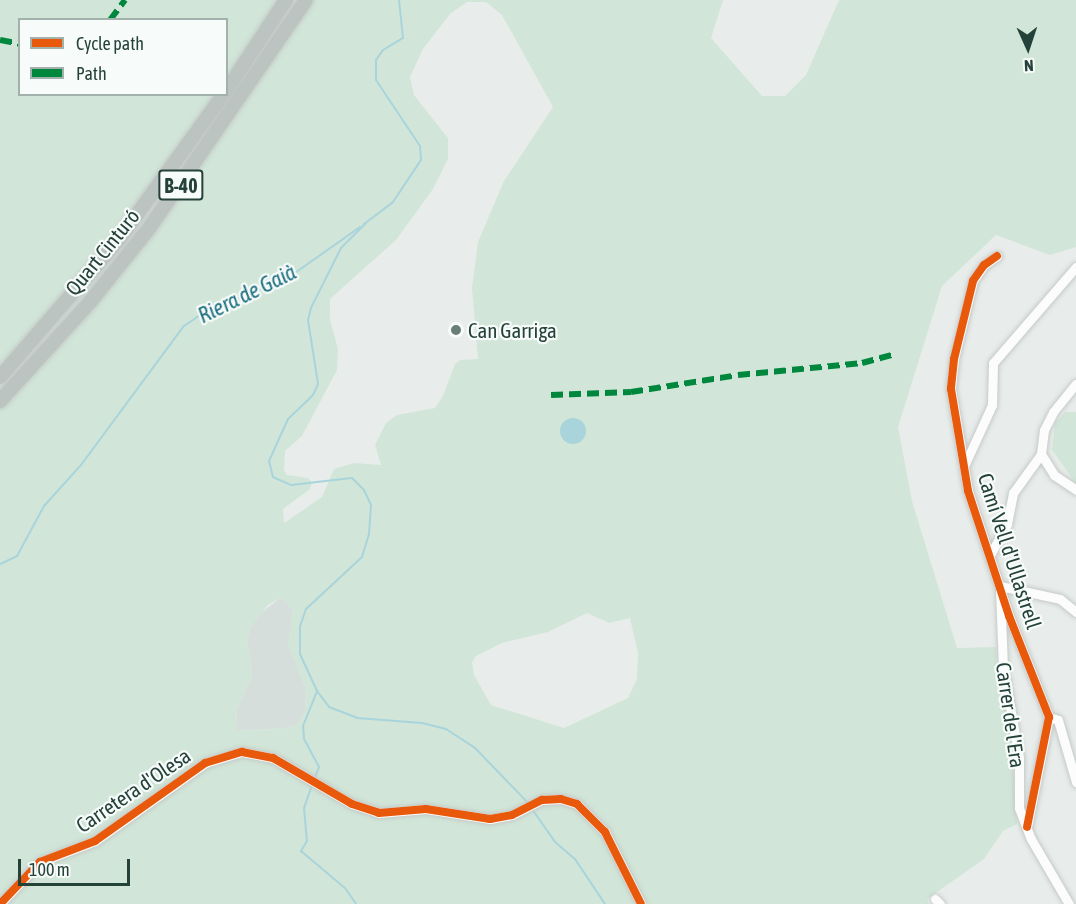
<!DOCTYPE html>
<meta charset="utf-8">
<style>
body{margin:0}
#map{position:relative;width:1076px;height:904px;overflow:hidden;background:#e8edeb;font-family:"Asap Condensed",sans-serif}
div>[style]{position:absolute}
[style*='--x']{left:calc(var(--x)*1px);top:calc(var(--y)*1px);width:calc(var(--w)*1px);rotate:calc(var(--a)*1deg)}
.built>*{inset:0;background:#d6dedb}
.green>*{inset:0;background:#d1e6d8}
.water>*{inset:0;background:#a9d4db}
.round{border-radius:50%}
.stream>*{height:2px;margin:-1px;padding:0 1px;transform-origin:1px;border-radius:1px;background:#a9d4db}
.roads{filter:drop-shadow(0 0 2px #c5cac8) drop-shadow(0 0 2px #c5cac8)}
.minor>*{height:9px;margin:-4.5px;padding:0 4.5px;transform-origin:4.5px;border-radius:4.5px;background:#fcfcfc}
.highway>*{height:14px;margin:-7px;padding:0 7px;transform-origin:7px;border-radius:7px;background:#bcc4c2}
.quiet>*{height:6px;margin-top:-3px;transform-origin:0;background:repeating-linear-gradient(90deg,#00873e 0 12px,transparent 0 18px)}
.cycleway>*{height:8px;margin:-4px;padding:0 4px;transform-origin:4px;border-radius:4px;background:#e8590c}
.dots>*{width:16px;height:16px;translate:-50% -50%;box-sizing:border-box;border:3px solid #f7fbf9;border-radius:50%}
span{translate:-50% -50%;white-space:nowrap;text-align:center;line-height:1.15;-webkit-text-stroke:4.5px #f7fbf9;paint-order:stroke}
.shield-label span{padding:2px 4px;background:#f7fbf9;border:2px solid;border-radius:4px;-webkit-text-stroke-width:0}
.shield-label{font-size:20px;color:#24423a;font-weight:700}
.street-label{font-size:21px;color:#24423a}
.poi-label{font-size:21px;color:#24423a}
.left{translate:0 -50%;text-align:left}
.water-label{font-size:22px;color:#1c6f80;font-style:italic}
.legend{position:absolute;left:18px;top:18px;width:210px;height:78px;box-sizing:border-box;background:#f7fbf9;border:2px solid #a3b1ad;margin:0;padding:8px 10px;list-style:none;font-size:18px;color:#24423a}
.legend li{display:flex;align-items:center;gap:12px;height:30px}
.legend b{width:30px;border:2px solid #a3b1ad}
.north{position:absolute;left:998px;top:18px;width:60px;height:60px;-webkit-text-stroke:4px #f7fbf9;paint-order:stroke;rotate:177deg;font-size:16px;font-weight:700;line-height:24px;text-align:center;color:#24423a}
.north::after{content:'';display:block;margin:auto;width:21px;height:27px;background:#24423a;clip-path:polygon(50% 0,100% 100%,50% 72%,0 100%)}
.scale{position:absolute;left:18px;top:859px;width:112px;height:27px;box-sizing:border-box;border:3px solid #24423a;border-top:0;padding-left:8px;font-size:18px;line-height:21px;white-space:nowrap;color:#24423a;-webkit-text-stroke:4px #f7fbf9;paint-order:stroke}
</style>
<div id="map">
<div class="built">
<i style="clip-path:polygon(281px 597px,293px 610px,289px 646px,305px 686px,306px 710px,297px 725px,286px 728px,236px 731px,237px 709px,252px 675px,247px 640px,250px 628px,255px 618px)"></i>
</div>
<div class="green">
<i style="clip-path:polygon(evenodd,0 0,723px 0,711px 38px,762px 96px,785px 96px,806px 75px,839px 0,1076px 0,1076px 247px,1050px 255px,996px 235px,942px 286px,898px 427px,912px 501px,957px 648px,996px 647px,997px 680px,1011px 730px,1017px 824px,1003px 831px,984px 859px,927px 899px,929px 904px,0 904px,0 0,467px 2px,486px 2px,502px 15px,553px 107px,504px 181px,478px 242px,472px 288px,478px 359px,460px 360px,455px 364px,443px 396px,435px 408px,397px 415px,386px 423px,375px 445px,381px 465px,354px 463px,334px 469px,322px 497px,284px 523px,283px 509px,310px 489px,312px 482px,308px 478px,287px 475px,284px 470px,285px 451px,302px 436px,337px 370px,338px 349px,330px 319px,330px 299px,396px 240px,433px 189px,448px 159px,448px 138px,414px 95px,410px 77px,423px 49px,450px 14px,467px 2px,0 0,20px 20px,226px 20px,226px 94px,20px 94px,20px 20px,0 0,281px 597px,293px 610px,288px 646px,305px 686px,306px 710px,297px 725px,286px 728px,236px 731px,237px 709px,252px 675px,247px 640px,250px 628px,268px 605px,281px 597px,0 0,587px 613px,609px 623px,630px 618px,638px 653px,637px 679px,628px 698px,564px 728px,491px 705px,474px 675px,472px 662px,476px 656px,502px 643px,548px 632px,587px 613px)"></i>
<i style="clip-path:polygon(1065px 412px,1076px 412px,1076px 484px,1052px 450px,1055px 423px)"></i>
</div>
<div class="water">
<i class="round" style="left:560px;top:418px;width:26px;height:26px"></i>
</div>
<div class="stream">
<i style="--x:366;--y:223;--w:35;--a:135"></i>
<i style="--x:341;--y:248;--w:67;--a:116.6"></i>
<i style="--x:311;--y:308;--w:12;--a:104"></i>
<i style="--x:308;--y:320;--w:65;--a:81.1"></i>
<i style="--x:318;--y:384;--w:12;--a:114"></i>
<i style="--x:313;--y:395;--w:35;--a:136"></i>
<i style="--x:288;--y:419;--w:46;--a:114.3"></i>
<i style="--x:269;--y:461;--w:16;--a:76"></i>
<i style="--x:273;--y:477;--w:20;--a:24"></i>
<i style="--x:291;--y:485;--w:61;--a:-6.5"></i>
<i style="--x:352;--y:478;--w:17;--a:45"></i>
<i style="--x:364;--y:490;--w:17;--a:65"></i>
<i style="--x:371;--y:505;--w:29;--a:94"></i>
<i style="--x:369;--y:534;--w:24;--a:107"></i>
<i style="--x:362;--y:557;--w:76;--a:137.1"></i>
<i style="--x:306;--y:609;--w:18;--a:109"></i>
<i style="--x:300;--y:626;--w:28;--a:90"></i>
<i style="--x:300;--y:654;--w:41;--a:65.3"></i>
<i style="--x:317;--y:691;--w:20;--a:53"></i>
<i style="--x:329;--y:707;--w:30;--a:21"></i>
<i style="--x:357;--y:718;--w:65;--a:4.4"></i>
<i style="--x:422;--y:723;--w:25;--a:14"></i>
<i style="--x:446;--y:729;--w:35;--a:33"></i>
<i style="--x:475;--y:748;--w:78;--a:46"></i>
<i style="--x:364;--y:224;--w:36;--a:-37"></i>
<i style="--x:393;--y:202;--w:50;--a:-56.3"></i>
<i style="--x:421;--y:160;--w:14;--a:-94"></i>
<i style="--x:420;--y:146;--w:79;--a:-123.7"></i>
<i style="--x:376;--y:80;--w:20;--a:-90"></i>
<i style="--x:376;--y:60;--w:12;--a:-55"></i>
<i style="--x:383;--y:50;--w:23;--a:-31"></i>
<i style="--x:403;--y:38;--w:38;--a:-96"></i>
<i style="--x:0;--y:564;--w:19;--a:-25"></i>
<i style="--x:17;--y:556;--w:57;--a:-61.6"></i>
<i style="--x:44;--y:506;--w:55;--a:-47.9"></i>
<i style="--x:81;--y:465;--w:173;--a:-53.5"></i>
<i style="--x:184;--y:326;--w:22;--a:-34"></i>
<i style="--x:202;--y:314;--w:98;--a:-23.4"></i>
<i style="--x:292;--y:275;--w:83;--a:-35.2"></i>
<i style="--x:314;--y:780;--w:14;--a:-69"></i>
<i style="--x:319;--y:767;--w:32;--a:-118"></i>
<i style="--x:304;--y:739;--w:13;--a:-94"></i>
<i style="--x:303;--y:726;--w:38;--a:-68"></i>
<i style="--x:312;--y:785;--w:24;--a:109"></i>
<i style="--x:304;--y:808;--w:33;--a:85"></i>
<i style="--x:307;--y:841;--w:12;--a:121"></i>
<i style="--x:301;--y:851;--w:57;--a:40.1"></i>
<i style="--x:345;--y:888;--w:19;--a:55"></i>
<i style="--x:532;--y:809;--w:39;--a:55"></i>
<i style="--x:554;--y:841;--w:28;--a:41"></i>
<i style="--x:575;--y:859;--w:54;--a:56.3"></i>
</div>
<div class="roads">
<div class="minor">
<i style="--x:997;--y:256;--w:16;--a:145"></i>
<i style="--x:984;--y:265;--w:19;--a:125"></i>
<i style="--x:973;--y:281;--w:80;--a:103.7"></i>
<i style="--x:954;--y:359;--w:30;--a:96"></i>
<i style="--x:951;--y:389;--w:103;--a:80.5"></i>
<i style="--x:968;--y:491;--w:132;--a:71.8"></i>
<i style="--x:1009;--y:616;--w:109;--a:68.4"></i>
<i style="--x:1049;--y:717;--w:112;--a:101.3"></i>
<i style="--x:1041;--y:454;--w:25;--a:58"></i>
<i style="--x:1054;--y:475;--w:27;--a:34"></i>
<i style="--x:965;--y:464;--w:65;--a:-65.4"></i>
<i style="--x:992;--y:405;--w:42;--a:-88.6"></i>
<i style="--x:993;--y:363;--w:127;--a:-49.2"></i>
<i style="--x:990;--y:555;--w:35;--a:-61"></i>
<i style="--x:1007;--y:524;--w:32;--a:-79"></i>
<i style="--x:1013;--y:493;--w:48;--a:-54.3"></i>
<i style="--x:1041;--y:454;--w:24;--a:-83"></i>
<i style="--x:1044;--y:430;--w:20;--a:-63"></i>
<i style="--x:1053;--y:412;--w:36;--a:-51"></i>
<i style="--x:1000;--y:586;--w:61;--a:12.2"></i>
<i style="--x:1060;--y:599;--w:21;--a:39"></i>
<i style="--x:1000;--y:590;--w:77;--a:87.8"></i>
<i style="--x:1003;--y:667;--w:92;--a:80"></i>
<i style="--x:1019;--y:758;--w:50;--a:90"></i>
<i style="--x:1019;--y:808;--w:33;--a:69"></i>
<i style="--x:1031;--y:839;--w:75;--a:59.7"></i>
<i style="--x:1049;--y:717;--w:9;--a:18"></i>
<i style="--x:1058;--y:720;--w:65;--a:73.8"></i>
<i style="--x:935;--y:899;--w:7;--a:45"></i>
<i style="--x:0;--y:904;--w:58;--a:-46.4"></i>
<i style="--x:40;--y:862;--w:59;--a:-20.9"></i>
<i style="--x:95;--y:841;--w:135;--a:-35.3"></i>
<i style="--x:205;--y:763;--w:39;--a:-17"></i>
<i style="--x:242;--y:752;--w:32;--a:11"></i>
<i style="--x:273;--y:758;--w:91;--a:30.2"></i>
<i style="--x:352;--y:804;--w:28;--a:18"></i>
<i style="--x:379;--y:813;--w:47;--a:-4.9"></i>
<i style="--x:426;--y:809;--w:65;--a:8.9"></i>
<i style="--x:490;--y:819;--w:22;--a:-10"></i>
<i style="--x:512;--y:815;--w:34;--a:-27"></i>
<i style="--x:542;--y:800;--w:19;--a:-3"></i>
<i style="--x:561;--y:799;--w:17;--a:17"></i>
<i style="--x:577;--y:804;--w:40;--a:45"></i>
<i style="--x:605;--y:832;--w:80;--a:63.4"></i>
</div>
<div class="highway">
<i style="--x:226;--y:91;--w:109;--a:-56.6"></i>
<i style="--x:0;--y:377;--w:184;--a:-49.2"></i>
<i style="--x:120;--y:238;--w:178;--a:-54.2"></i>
<i style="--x:0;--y:401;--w:134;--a:-47.7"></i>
<i style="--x:90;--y:302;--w:96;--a:-51.3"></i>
<i style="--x:150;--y:227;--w:275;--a:-55.5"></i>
</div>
</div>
<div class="quiet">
<i style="--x:110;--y:20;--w:25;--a:-53"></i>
<i style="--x:0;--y:40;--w:20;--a:11"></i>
<i style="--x:551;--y:395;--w:80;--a:-2.1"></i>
<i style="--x:631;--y:392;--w:108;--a:-9"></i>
<i style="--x:738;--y:375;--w:125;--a:-5.5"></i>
<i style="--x:862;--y:363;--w:35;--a:-15"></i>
</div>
<div class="cycleway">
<i style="--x:997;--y:256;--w:16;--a:145"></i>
<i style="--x:984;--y:265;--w:19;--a:125"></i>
<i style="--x:973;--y:281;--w:80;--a:103.7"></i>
<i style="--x:954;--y:359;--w:30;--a:96"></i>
<i style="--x:951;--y:389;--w:103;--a:80.5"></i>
<i style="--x:968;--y:491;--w:132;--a:71.8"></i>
<i style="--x:1009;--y:616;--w:109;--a:68.4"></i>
<i style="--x:1049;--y:717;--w:112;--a:101.3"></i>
<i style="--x:0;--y:904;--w:58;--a:-46.4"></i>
<i style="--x:40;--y:862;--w:59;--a:-20.9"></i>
<i style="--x:95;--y:841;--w:135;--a:-35.3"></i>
<i style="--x:205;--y:763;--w:39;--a:-17"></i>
<i style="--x:242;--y:752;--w:32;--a:11"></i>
<i style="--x:273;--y:758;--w:91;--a:30.2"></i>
<i style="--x:352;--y:804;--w:28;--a:18"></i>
<i style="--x:379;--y:813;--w:47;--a:-4.9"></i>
<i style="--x:426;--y:809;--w:65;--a:8.9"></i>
<i style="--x:490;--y:819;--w:22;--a:-10"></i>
<i style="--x:512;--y:815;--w:34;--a:-27"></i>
<i style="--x:542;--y:800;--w:19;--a:-3"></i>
<i style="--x:561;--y:799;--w:17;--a:17"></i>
<i style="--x:577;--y:804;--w:40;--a:45"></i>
<i style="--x:605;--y:832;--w:80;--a:63.4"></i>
</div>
<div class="dots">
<i style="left:456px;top:330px;background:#697e78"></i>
</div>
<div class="shield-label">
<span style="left:181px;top:185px">B-40</span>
</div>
<div class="street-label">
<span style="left:102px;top:252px;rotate:-51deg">Quart Cinturó</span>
<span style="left:1010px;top:551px;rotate:72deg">Camí Vell d'Ullastrell</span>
<span style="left:1011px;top:715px;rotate:82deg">Carrer de l'Era</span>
<span style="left:133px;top:790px;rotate:-34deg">Carretera d'Olesa</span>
</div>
<div class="poi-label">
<span class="left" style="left:468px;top:330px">Can Garriga</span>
</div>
<div class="water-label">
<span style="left:247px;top:294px;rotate:-26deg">Riera de Gaià</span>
</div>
<ul class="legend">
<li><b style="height:8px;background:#e8590c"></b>Cycle path</li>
<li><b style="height:8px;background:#00873e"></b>Path</li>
</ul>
<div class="north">N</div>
<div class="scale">100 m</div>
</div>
